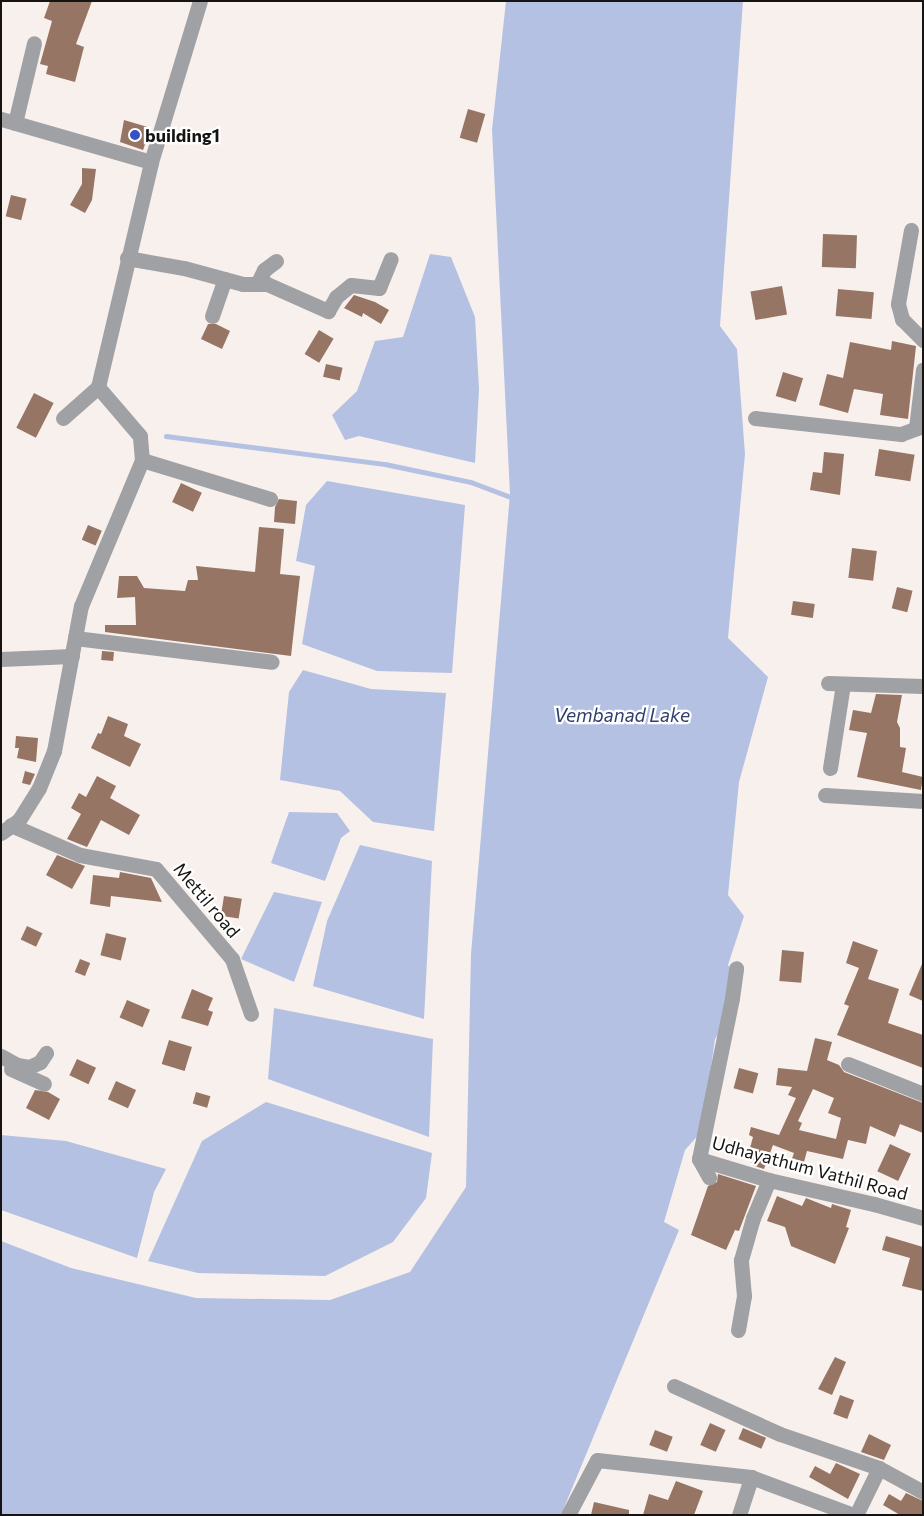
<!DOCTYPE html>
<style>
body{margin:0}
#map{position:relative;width:924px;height:1516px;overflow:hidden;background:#f8f0ec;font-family:Commissioner,sans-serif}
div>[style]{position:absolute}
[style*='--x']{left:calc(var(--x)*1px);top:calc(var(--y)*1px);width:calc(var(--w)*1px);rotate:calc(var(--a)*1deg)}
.water>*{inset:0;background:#b4c1e3}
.stream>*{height:4.5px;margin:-2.25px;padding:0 2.25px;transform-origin:2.25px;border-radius:2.25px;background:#b4c1e3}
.building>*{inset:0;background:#977564;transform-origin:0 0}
.minor>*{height:15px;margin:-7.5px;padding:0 7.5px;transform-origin:7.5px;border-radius:7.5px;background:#a0a1a4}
.dots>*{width:14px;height:14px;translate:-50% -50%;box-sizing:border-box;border:2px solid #fff;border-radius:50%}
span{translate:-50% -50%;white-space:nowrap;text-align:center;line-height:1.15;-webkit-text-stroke:4.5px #fff;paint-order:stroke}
.poi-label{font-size:18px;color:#161412;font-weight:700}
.left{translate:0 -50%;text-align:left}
.street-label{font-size:18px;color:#161412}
.water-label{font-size:19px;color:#2f3e6b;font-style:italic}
.frame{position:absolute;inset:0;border:2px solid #161412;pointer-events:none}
</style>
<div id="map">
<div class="water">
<i style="clip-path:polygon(506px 1px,743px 1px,720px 326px,737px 349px,745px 454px,728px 638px,768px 677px,739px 782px,728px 895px,744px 916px,728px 965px,741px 980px,730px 1017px,715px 1039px,702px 1131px,685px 1150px,664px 1222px,679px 1230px,561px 1515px,1px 1515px,1px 1241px,71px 1268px,196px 1298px,330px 1300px,410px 1272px,466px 1187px,471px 954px,510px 494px,492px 130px)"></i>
<i style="clip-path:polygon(430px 254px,451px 257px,475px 317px,479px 389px,475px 463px,359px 436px,345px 440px,332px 415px,357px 391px,375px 341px,403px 337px)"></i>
<i style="clip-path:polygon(327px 481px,465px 505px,452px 673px,377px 671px,302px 644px,315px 566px,296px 561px,306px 505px)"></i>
<i style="clip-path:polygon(303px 670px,371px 689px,446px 693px,434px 831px,373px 822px,340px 791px,280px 780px,289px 692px)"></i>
<i style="clip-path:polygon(289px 812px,337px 813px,350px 831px,341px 838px,325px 881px,271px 863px)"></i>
<i style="clip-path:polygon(360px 845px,432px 861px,424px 1019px,313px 986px,327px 921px)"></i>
<i style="clip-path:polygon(274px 892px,322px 902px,294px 982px,241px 959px)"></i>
<i style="clip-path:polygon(274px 1008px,433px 1039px,429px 1137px,268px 1079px)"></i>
<i style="clip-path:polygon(266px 1102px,432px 1153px,426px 1198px,393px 1242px,325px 1276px,198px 1273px,148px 1261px,202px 1141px)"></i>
<i style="clip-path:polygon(1px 1135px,66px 1141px,166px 1169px,154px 1192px,137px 1258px,1px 1210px)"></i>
</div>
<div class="stream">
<i style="--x:166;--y:436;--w:221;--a:7.3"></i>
<i style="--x:385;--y:464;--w:88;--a:11.8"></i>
<i style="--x:471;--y:482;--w:48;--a:20.7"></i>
</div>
<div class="building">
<i style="clip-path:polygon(50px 1px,92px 1px,76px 44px,84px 47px,75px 82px,46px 74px,48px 66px,40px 64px,52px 21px,44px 18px)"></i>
<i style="left:468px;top:109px;width:18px;height:30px;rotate:16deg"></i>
<i style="clip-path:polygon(124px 120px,151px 128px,143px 150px,120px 142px)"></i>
<i style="clip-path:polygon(82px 168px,96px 169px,92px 200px,85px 213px,70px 205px,82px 184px)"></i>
<i style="left:11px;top:195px;width:16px;height:22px;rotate:14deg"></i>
<i style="left:823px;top:234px;width:34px;height:33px;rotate:2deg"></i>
<i style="left:782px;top:286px;width:29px;height:32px;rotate:80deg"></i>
<i style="left:838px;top:289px;width:36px;height:27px;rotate:5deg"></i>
<i style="clip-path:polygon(354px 295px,375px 302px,389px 310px,381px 324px,363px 313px,362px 317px,344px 308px)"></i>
<i style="clip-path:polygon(208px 324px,216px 324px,230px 331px,222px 349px,201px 339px)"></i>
<i style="left:319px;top:330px;width:17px;height:28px;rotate:31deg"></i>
<i style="clip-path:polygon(892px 341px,916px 346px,908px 419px,880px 415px,883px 394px,854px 389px,848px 413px,819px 405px,827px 374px,843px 378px,850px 342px,891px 350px)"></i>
<i style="left:326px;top:364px;width:17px;height:13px;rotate:13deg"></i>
<i style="left:783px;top:372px;width:21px;height:25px;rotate:17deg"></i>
<i style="left:34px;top:393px;width:22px;height:39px;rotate:27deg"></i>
<i style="left:879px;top:449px;width:36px;height:27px;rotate:9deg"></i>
<i style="clip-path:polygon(824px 452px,844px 454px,840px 495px,810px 490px,813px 472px,822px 473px)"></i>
<i style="left:181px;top:483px;width:23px;height:21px;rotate:25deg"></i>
<i style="clip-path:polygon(279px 499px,297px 501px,295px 524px,274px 522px,275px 507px)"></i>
<i style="left:88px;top:525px;width:15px;height:16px;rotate:23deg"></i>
<i style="clip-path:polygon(259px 527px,284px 529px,280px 574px,300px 576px,291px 656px,105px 632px,105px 625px,136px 625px,135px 597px,117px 598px,119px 576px,137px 576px,144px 588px,185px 591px,188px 580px,198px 580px,196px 566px,255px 572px)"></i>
<i style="left:852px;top:548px;width:25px;height:30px;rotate:7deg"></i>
<i style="left:897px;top:587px;width:16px;height:22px;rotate:14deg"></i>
<i style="left:793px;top:601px;width:22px;height:14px;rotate:8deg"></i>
<i style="left:102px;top:651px;width:12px;height:9px;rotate:5deg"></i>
<i style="clip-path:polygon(876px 694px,902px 695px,897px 722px,900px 728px,900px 747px,906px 748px,902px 772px,923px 777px,921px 790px,857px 777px,867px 733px,849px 730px,853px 710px,871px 713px)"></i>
<i style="clip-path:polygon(108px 716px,128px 724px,124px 736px,141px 744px,130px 767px,91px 748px,98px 733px,101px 734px)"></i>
<i style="clip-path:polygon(16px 736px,38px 738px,36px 762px,17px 758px,19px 748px,15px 748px)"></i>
<i style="clip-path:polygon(25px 771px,35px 774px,30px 785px,22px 783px)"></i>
<i style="clip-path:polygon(97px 776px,116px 786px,110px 798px,140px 815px,129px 835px,101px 820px,87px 847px,67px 839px,81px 814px,71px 808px,79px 793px,86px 797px)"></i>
<i style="clip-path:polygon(57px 855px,85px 866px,72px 889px,46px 875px)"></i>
<i style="clip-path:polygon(120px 872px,151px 878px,162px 902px,111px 896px,110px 907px,90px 904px,93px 875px,119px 878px)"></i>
<i style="left:224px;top:896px;width:18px;height:20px;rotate:9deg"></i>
<i style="left:27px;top:926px;width:17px;height:15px;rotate:25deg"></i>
<i style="left:106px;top:933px;width:21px;height:23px;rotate:14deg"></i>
<i style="clip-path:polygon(853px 941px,878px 950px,868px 979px,899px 989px,888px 1023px,923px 1035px,923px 1068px,837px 1035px,849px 1006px,844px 1004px,859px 968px,846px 963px)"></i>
<i style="left:782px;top:950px;width:22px;height:31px;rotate:5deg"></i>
<i style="left:80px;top:959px;width:11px;height:14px;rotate:22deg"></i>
<i style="clip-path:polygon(922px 964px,923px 964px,923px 1001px,909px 995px)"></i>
<i style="clip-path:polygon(192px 989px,213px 998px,208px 1010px,213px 1012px,208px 1026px,181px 1018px)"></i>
<i style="left:127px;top:1000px;width:25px;height:19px;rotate:23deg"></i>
<i style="clip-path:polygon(evenodd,815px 1038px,832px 1042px,827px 1060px,839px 1065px,844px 1072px,923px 1103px,923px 1133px,900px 1124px,895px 1137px,870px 1126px,866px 1144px,848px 1140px,843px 1159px,807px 1151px,801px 1173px,788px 1169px,794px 1153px,773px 1145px,764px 1169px,751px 1165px,756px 1149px,750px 1148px,753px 1137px,749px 1135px,751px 1127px,779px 1135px,796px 1098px,788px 1095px,792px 1087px,776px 1085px,778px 1068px,807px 1071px,815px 1038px,813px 1089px,834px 1098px,828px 1113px,841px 1118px,836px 1139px,799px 1130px,802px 1123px,798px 1121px,813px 1089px)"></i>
<i style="left:169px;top:1040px;width:24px;height:25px;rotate:17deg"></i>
<i style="left:77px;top:1059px;width:21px;height:18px;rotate:25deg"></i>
<i style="left:739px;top:1068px;width:20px;height:21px;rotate:15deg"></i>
<i style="left:116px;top:1081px;width:22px;height:20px;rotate:24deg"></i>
<i style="clip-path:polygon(35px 1090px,48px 1092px,60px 1099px,49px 1120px,26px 1108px)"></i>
<i style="left:196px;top:1092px;width:15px;height:12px;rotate:16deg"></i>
<i style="left:890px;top:1144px;width:23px;height:30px;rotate:25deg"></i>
<i style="clip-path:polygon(718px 1174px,756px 1186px,739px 1231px,735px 1230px,726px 1250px,691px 1235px,708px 1186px,717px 1182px)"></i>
<i style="clip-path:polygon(777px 1196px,802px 1206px,806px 1198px,831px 1208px,832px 1204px,851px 1210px,846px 1227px,849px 1228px,835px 1264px,791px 1246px,785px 1227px,767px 1221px)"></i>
<i style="clip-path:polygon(886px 1236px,923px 1247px,923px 1291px,902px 1286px,910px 1258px,882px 1250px)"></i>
<i style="clip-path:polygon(835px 1357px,846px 1362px,832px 1395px,818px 1389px)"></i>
<i style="left:840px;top:1395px;width:15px;height:20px;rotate:20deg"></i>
<i style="left:710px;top:1423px;width:17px;height:24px;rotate:24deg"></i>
<i style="left:743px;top:1428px;width:25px;height:12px;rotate:23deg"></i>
<i style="left:655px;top:1430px;width:19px;height:16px;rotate:21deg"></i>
<i style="clip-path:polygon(869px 1434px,891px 1445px,884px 1460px,861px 1452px)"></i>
<i style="clip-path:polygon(836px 1463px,860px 1474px,848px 1499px,809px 1477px,815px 1466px,830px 1474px)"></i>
<i style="clip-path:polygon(676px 1481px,703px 1491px,694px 1515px,643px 1515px,649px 1494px,668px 1500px)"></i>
<i style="clip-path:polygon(906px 1493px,923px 1501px,923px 1515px,900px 1515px,883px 1505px,889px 1494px,901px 1501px)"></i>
<i style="clip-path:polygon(594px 1502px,629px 1510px,629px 1515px,591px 1515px)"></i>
</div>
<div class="minor">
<i style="--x:1;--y:119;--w:156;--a:16"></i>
<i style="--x:15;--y:123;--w:82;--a:-76.6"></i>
<i style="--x:911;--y:230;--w:75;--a:100"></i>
<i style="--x:898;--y:304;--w:16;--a:75"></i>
<i style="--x:902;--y:319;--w:30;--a:45"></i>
<i style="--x:127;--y:258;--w:58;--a:10"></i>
<i style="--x:184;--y:268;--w:61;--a:15.2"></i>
<i style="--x:243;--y:284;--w:24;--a:0"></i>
<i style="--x:267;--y:284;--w:67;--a:23.9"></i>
<i style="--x:328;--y:311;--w:16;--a:-60"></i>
<i style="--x:336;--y:297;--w:19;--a:-39"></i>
<i style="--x:351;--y:285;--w:28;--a:6"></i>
<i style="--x:379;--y:288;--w:31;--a:-68"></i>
<i style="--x:257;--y:284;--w:16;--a:-63"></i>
<i style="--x:264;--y:270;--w:15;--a:-37"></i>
<i style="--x:212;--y:316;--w:39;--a:-71"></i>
<i style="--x:63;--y:418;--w:47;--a:-41.5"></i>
<i style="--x:755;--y:418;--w:147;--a:6.3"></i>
<i style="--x:901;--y:434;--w:23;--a:-20"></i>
<i style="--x:916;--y:428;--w:59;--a:-83.2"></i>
<i style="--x:142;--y:460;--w:134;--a:16.9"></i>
<i style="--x:75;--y:638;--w:198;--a:6.9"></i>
<i style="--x:1;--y:659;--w:71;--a:-2.4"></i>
<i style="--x:828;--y:683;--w:95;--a:1.8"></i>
<i style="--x:830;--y:768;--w:85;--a:-81.2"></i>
<i style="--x:825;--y:795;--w:98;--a:3.5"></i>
<i style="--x:11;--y:825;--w:75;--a:23.5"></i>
<i style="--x:80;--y:855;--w:77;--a:10.4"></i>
<i style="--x:156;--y:869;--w:118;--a:49.8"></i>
<i style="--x:232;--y:959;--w:58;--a:70.9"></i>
<i style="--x:1;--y:833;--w:22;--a:-36"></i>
<i style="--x:19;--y:820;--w:38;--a:-58"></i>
<i style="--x:39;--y:788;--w:40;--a:-68"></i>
<i style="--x:54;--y:751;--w:147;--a:-79.5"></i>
<i style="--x:81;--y:606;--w:158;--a:-67.3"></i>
<i style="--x:142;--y:460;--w:24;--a:-95"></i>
<i style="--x:140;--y:436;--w:65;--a:-130.6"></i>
<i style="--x:98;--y:387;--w:231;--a:-76.7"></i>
<i style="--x:151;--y:162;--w:168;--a:-73.1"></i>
<i style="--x:1;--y:1056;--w:18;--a:29"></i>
<i style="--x:17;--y:1065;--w:12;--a:9"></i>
<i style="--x:29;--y:1067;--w:12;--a:-24"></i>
<i style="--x:40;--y:1062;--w:11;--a:-56"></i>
<i style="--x:848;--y:1064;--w:81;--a:21.8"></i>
<i style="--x:11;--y:1069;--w:36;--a:24"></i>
<i style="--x:699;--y:1159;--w:73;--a:16.7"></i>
<i style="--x:769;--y:1180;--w:108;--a:12.9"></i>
<i style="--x:874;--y:1204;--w:51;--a:15.9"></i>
<i style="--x:699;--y:1159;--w:164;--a:-78.4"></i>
<i style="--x:732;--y:998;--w:30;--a:-82"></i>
<i style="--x:699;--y:1159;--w:21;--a:61"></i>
<i style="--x:738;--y:1330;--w:35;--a:-80"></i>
<i style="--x:744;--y:1296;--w:36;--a:-95"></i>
<i style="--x:741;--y:1260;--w:44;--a:-74.1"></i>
<i style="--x:753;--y:1218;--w:41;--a:-67.2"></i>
<i style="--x:674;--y:1386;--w:116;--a:24.4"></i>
<i style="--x:780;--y:1434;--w:105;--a:19"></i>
<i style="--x:879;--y:1468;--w:50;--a:28.6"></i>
<i style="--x:568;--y:1515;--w:62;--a:-62.2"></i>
<i style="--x:597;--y:1460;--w:155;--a:6.3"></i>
<i style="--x:751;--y:1477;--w:110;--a:20.3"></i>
<i style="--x:739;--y:1515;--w:40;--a:-72"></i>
<i style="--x:856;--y:1515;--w:52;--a:-63.9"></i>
</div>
<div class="dots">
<i style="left:135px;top:135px;background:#3752c4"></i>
</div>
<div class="poi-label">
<span class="left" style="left:145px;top:135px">building1</span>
</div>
<div class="street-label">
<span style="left:207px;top:900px;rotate:50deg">Mettil road</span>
<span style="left:810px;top:1168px;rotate:15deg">Udhayathum Vathil Road</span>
</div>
<div class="water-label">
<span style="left:622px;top:715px">Vembanad Lake</span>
</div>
<div class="frame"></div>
</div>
